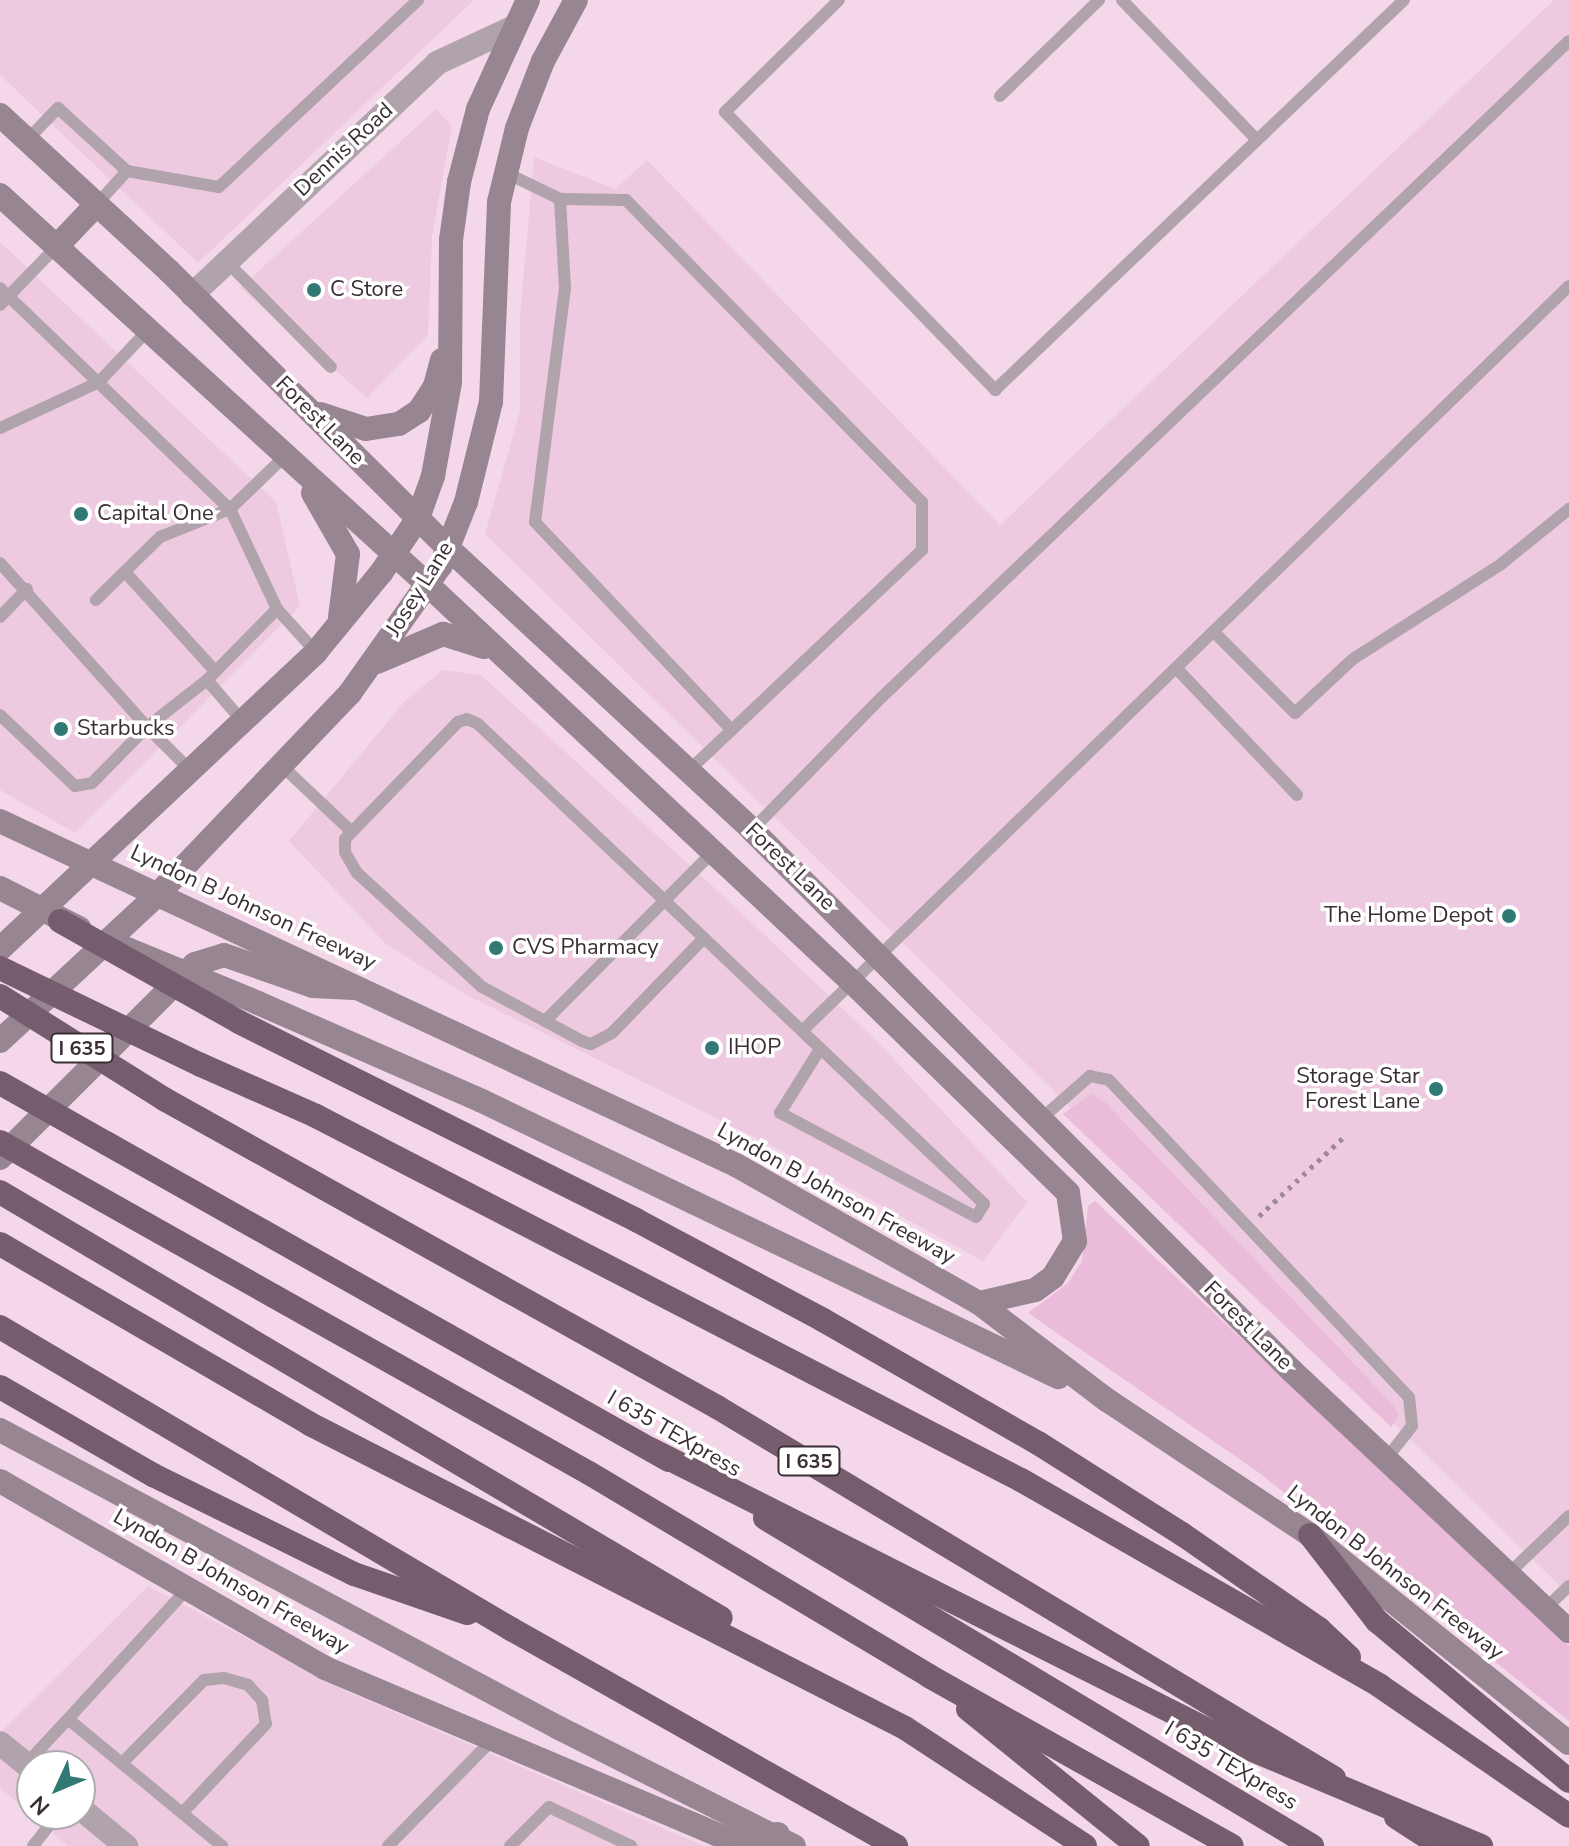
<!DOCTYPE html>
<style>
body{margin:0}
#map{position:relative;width:1569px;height:1846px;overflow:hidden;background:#f4d8ea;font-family:"Nunito Sans",sans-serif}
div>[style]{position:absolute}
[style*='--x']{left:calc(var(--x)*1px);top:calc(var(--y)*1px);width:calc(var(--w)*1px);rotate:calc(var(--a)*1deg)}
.built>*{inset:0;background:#edcae0}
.green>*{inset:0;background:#eabcda}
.path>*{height:5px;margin-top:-2.5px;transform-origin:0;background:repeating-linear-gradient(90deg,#9f8b98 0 4px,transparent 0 10px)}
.lane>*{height:12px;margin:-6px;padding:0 6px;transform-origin:6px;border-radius:6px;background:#b0a3ab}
.street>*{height:24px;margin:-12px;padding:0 12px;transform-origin:12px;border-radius:12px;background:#b0a3ab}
.secondary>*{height:24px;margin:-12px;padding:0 12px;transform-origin:12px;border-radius:12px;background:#978591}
.highway>*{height:24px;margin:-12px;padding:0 12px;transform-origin:12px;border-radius:12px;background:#755d6d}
.secondary-bridge>*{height:24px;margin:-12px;padding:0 12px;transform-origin:12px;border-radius:12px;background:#978591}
.highway-bridge>*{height:24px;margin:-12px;padding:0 12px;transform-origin:12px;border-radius:12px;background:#755d6d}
.dots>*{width:22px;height:22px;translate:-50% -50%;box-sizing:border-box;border:4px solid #fff;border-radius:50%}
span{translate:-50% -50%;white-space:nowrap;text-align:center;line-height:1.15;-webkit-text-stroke:7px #fff;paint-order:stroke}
.shield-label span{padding:2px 6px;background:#fff;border:2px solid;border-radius:6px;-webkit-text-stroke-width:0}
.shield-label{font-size:20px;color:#392e35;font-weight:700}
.street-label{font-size:22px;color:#392e35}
.poi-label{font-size:22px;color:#392e35}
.left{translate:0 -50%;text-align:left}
.right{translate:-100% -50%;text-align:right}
.north{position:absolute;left:16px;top:1750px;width:80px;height:80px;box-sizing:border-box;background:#fff;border:2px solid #b0abae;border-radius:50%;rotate:226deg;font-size:22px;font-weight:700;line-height:32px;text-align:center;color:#392e35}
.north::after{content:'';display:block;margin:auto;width:28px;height:36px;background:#317974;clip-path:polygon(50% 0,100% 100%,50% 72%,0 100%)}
</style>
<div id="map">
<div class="built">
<i style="clip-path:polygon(0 0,474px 0,198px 263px,0 75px)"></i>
<i style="clip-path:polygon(1554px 0,1569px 0,1569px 1595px,485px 534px,520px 411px,520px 316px,534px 157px,615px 189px,647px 160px,1000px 525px)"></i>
<i style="clip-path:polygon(436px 109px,452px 126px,432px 236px,428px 335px,367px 398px,240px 288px)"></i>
<i style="clip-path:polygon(0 242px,276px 502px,300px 606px,75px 833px,0 790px)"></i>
<i style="clip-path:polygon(443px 670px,481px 675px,719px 892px,878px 1042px,1027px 1202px,983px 1261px,774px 1147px,463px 993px,385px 943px,289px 841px,404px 702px)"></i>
<i style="clip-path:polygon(evenodd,148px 1586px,348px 1692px,704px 1846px,68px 1846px,0 1788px,0 1733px,148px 1586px,32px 1766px,80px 1766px,80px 1814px,32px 1814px,32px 1766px)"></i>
</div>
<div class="green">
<i style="clip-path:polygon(1091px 1094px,1106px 1103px,1393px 1405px,1399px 1415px,1391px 1427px,1063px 1114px)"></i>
<i style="clip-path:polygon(1095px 1201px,1569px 1646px,1569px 1721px,1258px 1472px,1028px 1313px,1068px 1283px,1082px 1261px,1088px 1206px)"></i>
</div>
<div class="path">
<i style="--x:144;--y:852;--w:16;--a:22"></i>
<i style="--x:1259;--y:1216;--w:119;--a:-43"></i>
</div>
<div class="lane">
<i style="--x:839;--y:0;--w:160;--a:135.5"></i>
<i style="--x:725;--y:112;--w:388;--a:45.8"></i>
<i style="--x:995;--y:390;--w:565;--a:-43.64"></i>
<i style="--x:1122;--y:0;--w:194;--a:46"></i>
<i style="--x:1000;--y:96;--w:138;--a:-44.1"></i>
<i style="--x:27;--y:140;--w:45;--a:-45.9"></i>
<i style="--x:58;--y:108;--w:93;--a:42.4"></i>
<i style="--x:127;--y:171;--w:93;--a:9.9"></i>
<i style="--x:219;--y:187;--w:273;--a:-43.2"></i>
<i style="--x:506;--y:173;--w:60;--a:25.7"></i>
<i style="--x:560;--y:199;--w:66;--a:0.9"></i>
<i style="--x:626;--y:200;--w:423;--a:45.6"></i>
<i style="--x:922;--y:502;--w:48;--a:90"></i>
<i style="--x:922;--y:550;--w:320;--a:136.6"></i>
<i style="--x:560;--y:199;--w:89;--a:86.8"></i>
<i style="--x:565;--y:288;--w:236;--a:97.3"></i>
<i style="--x:535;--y:522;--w:286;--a:46.6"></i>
<i style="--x:96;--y:205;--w:46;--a:-47.6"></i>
<i style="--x:226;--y:261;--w:149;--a:45.3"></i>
<i style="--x:0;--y:288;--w:319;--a:43.9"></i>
<i style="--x:230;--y:509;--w:75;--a:158.2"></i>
<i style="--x:160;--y:537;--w:90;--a:135.5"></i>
<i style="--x:0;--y:305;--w:82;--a:-46"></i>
<i style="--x:0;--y:428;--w:109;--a:-24.9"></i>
<i style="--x:99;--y:382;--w:71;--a:-46.7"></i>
<i style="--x:286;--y:455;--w:78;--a:136"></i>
<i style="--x:230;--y:509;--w:110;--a:64.8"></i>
<i style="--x:277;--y:609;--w:58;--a:47.8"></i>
<i style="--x:0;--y:563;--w:220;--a:48.1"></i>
<i style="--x:147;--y:727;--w:76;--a:-38.1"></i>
<i style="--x:207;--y:680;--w:100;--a:-45.4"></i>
<i style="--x:125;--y:572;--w:134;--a:47.7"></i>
<i style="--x:0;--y:617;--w:39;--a:-46"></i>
<i style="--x:1215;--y:633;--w:113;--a:45"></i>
<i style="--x:1295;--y:713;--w:79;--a:-43"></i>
<i style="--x:1353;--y:659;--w:174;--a:-32.6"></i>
<i style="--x:1500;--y:565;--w:89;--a:-39.1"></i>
<i style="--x:1177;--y:669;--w:174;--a:46.4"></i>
<i style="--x:207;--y:680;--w:55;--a:49.4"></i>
<i style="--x:0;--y:715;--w:103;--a:43.4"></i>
<i style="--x:75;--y:786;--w:17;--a:-10"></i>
<i style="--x:92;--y:783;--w:78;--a:-45.5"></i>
<i style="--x:147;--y:727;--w:62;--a:45"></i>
<i style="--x:281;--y:765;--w:93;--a:43.3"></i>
<i style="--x:752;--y:830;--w:186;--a:-45.7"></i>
<i style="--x:882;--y:697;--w:950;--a:-43.68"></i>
<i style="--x:704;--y:938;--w:132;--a:134.1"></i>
<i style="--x:612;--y:1033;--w:24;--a:152"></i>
<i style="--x:591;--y:1044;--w:9;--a:-162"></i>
<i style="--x:582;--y:1041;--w:114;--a:-151.6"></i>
<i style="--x:482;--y:987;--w:169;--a:-137.6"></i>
<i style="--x:357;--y:873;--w:24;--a:-120"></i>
<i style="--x:345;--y:852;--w:13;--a:-90"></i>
<i style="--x:345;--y:839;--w:163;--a:-46"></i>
<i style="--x:458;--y:722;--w:9;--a:-18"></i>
<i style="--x:467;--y:719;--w:12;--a:24"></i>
<i style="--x:478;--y:724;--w:257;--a:43.4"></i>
<i style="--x:665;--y:901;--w:440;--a:43.5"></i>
<i style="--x:984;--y:1204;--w:15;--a:122"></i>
<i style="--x:976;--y:1217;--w:222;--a:-152"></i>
<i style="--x:780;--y:1113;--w:75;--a:-58"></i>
<i style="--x:545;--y:1021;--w:237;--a:-45.2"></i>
<i style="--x:802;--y:1031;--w:1069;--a:-44.17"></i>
<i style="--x:1042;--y:1118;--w:64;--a:-41.2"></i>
<i style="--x:1090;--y:1076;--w:19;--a:12"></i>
<i style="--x:1109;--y:1080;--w:436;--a:46.6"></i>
<i style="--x:1409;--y:1397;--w:29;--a:84"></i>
<i style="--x:1412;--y:1426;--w:42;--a:128.2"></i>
<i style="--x:1508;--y:1574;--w:84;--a:-43.6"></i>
<i style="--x:188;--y:1588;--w:178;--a:132.5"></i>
<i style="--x:68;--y:1719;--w:200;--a:39.5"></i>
<i style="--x:1545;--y:1609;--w:33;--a:-44"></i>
<i style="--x:122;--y:1763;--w:117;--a:-45.3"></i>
<i style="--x:204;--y:1680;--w:20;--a:-6"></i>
<i style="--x:224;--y:1678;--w:25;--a:16"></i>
<i style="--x:248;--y:1685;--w:21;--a:47"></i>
<i style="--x:262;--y:1700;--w:24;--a:81"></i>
<i style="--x:266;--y:1724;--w:122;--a:133.3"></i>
<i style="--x:26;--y:1764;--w:62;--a:-47"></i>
<i style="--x:33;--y:1846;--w:41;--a:-52"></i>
<i style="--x:388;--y:1846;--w:151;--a:-45.5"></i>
<i style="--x:510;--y:1846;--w:55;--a:-45"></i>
<i style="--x:549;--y:1807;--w:91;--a:25.4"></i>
</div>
<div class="street">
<i style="--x:192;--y:295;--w:337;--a:-43.4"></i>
<i style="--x:437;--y:63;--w:83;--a:-25"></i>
<i style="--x:0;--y:1743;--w:41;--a:39.1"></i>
<i style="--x:80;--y:1808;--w:60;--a:39.6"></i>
</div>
<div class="secondary">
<i style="--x:0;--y:115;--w:230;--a:42.7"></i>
<i style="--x:169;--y:271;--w:393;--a:44.8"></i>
<i style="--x:448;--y:548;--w:415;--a:42.8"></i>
<i style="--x:752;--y:830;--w:764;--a:45.05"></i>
<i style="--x:1292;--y:1371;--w:380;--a:43.2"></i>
<i style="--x:0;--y:195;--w:579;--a:42.34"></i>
<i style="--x:428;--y:585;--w:581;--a:43.12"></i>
<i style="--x:852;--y:982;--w:302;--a:44.3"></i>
<i style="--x:1068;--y:1193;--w:49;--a:81.7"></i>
<i style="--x:1075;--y:1241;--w:42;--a:121.4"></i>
<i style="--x:1053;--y:1277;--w:22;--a:144"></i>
<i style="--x:1035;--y:1290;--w:57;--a:166.9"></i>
<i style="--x:57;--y:246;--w:57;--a:-46.4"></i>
<i style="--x:320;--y:414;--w:48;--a:18.1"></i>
<i style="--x:366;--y:429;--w:33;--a:-9"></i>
<i style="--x:399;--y:424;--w:24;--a:-33"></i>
<i style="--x:419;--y:411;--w:30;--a:-57"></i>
<i style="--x:435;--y:386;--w:27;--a:-75"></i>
<i style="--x:313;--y:493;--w:70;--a:60.2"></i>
<i style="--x:348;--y:554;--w:64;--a:97.2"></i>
<i style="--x:377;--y:662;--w:72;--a:-23"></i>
<i style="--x:443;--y:634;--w:43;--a:17.6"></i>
<i style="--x:0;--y:821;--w:812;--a:25.05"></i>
<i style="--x:736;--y:1165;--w:279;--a:29.6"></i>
<i style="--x:979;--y:1303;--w:161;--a:37.2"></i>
<i style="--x:1107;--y:1400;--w:244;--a:33.6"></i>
<i style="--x:1310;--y:1535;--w:332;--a:38.8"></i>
<i style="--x:0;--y:949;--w:434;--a:-43.2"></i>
<i style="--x:316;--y:652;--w:102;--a:-50.6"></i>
<i style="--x:381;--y:573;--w:66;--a:-56.1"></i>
<i style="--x:418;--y:518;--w:45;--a:-70.3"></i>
<i style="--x:433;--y:476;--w:96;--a:-79.7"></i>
<i style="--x:450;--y:382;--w:142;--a:-89.6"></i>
<i style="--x:451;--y:240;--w:59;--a:-82.1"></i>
<i style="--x:459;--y:182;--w:75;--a:-75.4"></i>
<i style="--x:478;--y:109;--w:120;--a:-65.4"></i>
<i style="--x:258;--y:1003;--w:244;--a:23.6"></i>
<i style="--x:482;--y:1101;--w:639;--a:25.6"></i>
<i style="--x:0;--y:1041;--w:217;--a:-42.9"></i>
<i style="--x:159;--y:893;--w:277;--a:-46.3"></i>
<i style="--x:350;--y:693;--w:157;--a:-54.6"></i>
<i style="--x:441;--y:565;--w:68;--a:-68.4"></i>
<i style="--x:466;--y:502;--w:103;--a:-76"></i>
<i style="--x:491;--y:402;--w:200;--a:-87.7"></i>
<i style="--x:499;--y:202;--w:76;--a:-76.3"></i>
<i style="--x:517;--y:128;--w:72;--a:-68.8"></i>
<i style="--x:543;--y:61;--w:69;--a:-61.6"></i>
<i style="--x:0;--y:1158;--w:275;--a:-44.9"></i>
<i style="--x:195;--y:964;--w:30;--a:-17"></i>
<i style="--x:224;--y:955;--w:94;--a:19.2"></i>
<i style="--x:313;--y:986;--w:40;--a:2.9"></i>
<i style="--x:0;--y:1430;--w:633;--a:28.06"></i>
<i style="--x:559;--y:1728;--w:263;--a:26.7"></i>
<i style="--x:0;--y:1481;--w:375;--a:29.9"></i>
<i style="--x:325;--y:1668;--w:451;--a:23"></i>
<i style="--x:740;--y:1844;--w:39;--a:-15"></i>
</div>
<div class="highway">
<i style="--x:239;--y:1022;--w:444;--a:26.5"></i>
<i style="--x:636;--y:1220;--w:212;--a:28.1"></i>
<i style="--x:823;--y:1320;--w:248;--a:29.8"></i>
<i style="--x:1038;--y:1443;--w:170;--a:32.3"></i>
<i style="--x:1182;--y:1534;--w:167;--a:34.7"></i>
<i style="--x:1319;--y:1629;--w:41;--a:43"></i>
<i style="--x:201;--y:1065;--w:126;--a:23.9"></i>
<i style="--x:316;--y:1116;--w:793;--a:27.31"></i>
<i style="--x:1021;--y:1480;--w:414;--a:29.8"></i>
<i style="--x:1380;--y:1686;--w:229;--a:34.5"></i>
<i style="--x:164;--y:1099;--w:633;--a:29.12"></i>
<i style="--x:717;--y:1407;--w:720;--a:31.02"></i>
<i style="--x:106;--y:1143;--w:646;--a:29.38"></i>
<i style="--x:69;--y:1181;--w:596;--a:29.32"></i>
<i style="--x:589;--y:1473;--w:396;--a:30.8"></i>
<i style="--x:929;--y:1676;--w:347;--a:29.3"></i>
<i style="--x:0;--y:1192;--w:837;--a:30.58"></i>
<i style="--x:0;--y:1244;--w:358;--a:30.1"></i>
<i style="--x:310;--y:1424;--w:668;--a:27.06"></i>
<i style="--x:905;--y:1728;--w:215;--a:33.2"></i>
<i style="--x:0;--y:1327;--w:594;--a:30.58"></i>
<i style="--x:511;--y:1629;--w:442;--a:29.4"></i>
<i style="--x:0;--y:1387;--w:177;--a:29.9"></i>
<i style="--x:153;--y:1475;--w:224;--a:26.2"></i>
<i style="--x:354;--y:1574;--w:120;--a:19"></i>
<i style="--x:765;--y:1518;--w:638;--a:30.95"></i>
<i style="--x:1310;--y:1535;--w:109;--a:52.1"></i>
<i style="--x:1377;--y:1621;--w:250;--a:39.8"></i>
<i style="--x:968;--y:1709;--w:218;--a:38.9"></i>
<i style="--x:1396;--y:1817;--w:54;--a:32.8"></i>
</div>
<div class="secondary-bridge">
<i style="--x:0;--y:888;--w:89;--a:26.9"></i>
<i style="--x:120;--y:946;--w:149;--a:22.4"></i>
</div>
<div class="highway-bridge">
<i style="--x:60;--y:921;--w:206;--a:29.4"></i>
<i style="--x:0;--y:968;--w:223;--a:25.8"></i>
<i style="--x:0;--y:996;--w:194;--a:32.1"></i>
<i style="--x:0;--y:1083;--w:122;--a:29.5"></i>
<i style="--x:0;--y:1142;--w:79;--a:29.5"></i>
<i style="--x:652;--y:1450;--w:640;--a:26.73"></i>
<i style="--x:1224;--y:1738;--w:279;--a:22.8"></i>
</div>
<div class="dots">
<i style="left:314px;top:290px;background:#317974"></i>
<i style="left:81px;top:514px;background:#317974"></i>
<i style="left:61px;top:729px;background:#317974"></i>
<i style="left:1509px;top:916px;background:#317974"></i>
<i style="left:496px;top:948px;background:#317974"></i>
<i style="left:712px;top:1048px;background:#317974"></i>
<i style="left:1436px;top:1089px;background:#317974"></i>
</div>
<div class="shield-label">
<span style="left:82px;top:1048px">I 635</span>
<span style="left:809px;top:1461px">I 635</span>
</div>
<div class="street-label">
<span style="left:344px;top:150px;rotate:-43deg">Dennis Road</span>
<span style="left:320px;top:421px;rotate:45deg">Forest Lane</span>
<span style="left:420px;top:589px;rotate:-58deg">Josey Lane</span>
<span style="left:790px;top:867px;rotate:44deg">Forest Lane</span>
<span style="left:253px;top:908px;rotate:25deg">Lyndon B Johnson Freeway</span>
<span style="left:836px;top:1194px;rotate:29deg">Lyndon B Johnson Freeway</span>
<span style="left:1248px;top:1326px;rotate:45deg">Forest Lane</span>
<span style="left:674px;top:1434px;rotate:30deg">I 635 TEXpress</span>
<span style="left:1395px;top:1573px;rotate:38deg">Lyndon B Johnson Freeway</span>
<span style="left:231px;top:1582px;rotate:30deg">Lyndon B Johnson Freeway</span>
<span style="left:1231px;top:1766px;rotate:31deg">I 635 TEXpress</span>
</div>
<div class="poi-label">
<span class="left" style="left:330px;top:290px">C Store</span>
<span class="left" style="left:97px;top:514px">Capital One</span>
<span class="left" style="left:77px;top:729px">Starbucks</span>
<span class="right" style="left:1493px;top:916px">The Home Depot</span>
<span class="left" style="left:512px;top:948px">CVS Pharmacy</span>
<span class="left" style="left:728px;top:1048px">IHOP</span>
<span class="right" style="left:1420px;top:1089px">Storage Star<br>Forest Lane</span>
</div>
<div class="north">N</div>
</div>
